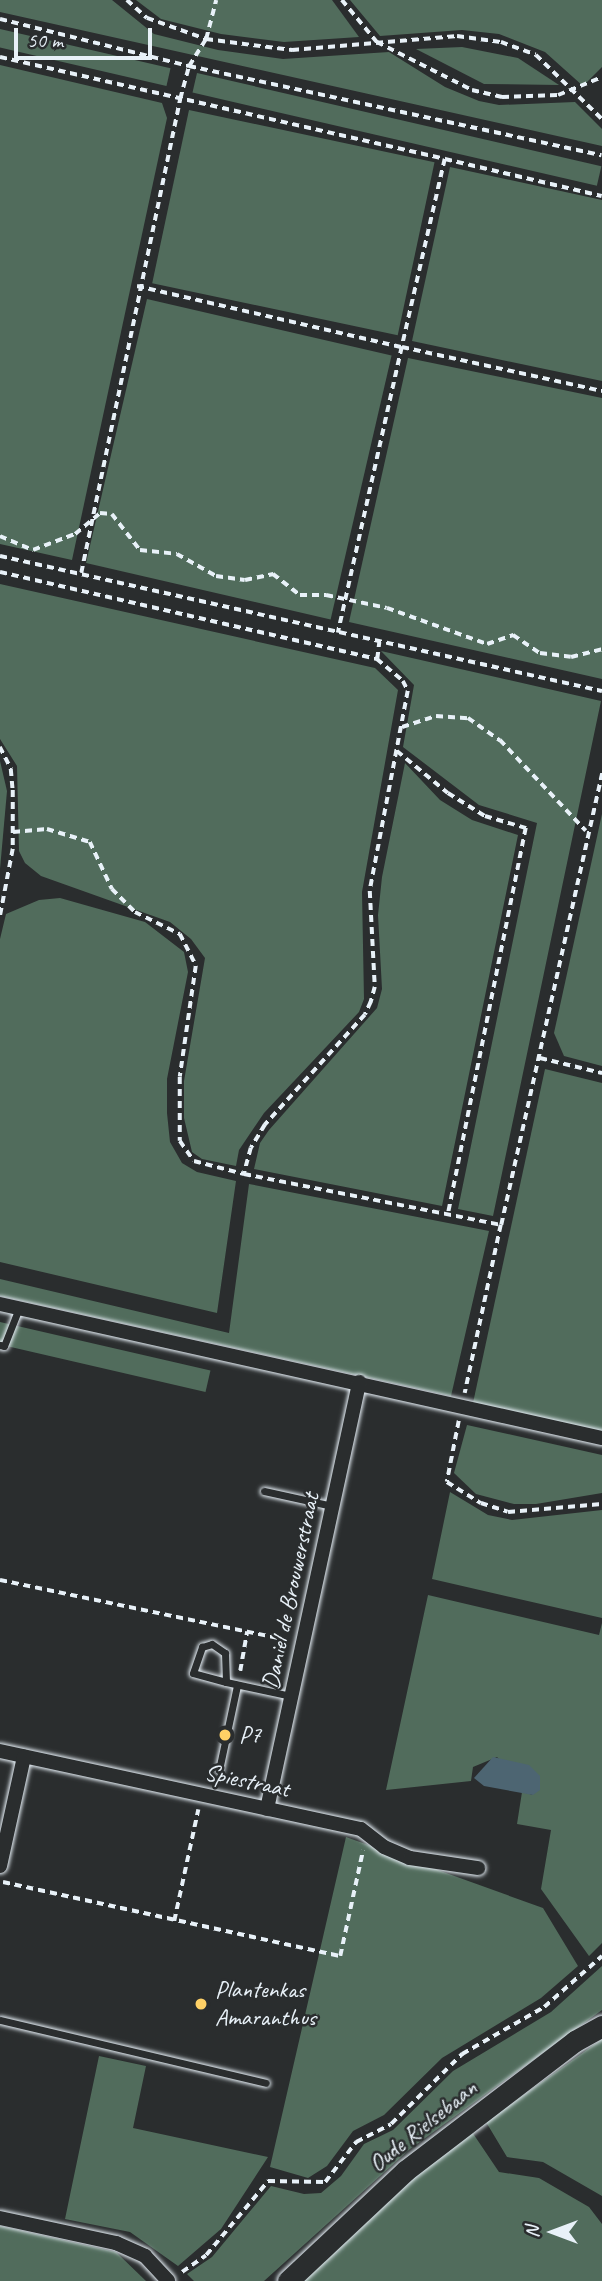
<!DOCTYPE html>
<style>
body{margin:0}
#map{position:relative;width:602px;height:2281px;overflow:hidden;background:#2a2d2e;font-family:Caveat,sans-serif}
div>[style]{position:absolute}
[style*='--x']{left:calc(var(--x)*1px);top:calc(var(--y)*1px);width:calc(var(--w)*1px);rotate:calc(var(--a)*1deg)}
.green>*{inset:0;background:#516c5c;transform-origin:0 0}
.water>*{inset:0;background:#4d6572}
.path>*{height:3.5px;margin-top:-1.75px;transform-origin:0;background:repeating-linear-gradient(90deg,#e8f1f8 0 7px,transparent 0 12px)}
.roads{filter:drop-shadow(0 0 2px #e8f1f8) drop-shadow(0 0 2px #e8f1f8)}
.lane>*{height:7px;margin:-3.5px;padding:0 3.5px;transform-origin:3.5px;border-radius:3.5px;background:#2a2d2e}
.street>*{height:14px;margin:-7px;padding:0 7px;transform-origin:7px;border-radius:7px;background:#2a2d2e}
.secondary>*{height:21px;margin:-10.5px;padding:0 10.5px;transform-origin:10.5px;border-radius:10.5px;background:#2a2d2e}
.dots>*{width:19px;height:19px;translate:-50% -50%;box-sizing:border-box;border:4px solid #2a2d2e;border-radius:50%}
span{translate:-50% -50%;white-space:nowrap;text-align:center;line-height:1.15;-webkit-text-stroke:5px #2a2d2e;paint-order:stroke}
.street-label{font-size:24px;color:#e8f1f8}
.poi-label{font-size:24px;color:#e8f1f8}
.left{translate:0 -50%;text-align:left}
.north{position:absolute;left:518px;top:2197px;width:70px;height:70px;-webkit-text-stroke:5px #2a2d2e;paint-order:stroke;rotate:270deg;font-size:19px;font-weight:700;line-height:28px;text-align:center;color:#e8f1f8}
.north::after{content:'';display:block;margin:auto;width:24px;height:32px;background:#e8f1f8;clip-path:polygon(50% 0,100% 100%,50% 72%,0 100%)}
.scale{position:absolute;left:14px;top:28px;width:138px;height:32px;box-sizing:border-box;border:4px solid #e8f1f8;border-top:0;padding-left:9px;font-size:21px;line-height:24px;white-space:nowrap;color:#e8f1f8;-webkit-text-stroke:5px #2a2d2e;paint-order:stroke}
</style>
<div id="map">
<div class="green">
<i style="clip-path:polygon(0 0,112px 0,154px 34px,218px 50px,283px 59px,389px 52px,445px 87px,479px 101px,499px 105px,575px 102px,602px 129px,602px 146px,0 12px)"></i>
<i style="clip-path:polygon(136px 0,332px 0,359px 37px,284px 42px,221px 34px,161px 19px)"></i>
<i style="clip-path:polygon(350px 0,602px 0,602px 67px,583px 86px,545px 52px,499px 34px,462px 30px,380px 36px)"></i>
<i style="left:0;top:29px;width:175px;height:18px;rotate:13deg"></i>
<i style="clip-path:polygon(462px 47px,518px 58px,559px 85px,484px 84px,416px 49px)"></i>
<i style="clip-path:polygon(0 65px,162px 103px,167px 118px,72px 560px,0 544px)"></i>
<i style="left:197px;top:73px;width:415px;height:20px;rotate:13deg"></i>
<i style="left:189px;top:110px;width:251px;height:177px;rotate:12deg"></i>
<i style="clip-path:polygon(450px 167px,602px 200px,602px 381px,412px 341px)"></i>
<i style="left:147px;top:299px;width:251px;height:271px;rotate:13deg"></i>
<i style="clip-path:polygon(408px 358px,602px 398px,602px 679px,349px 622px)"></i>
<i style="clip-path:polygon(0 584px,375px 668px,398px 690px,362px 892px,364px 999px,359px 1012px,264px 1113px,239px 1150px,236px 1166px,202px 1159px,192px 1152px,184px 1118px,184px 1081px,205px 958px,191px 939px,170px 922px,41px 876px,25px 863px,19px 851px,17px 766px,0 739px)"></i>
<i style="clip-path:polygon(381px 651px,601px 701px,493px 1216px,458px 1209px,537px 823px,479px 805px,403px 747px,414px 685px)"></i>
<i style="clip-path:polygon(0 761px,7px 791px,0 869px)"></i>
<i style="clip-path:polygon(405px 763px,440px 800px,472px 820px,518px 835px,442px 1206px,254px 1169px,260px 1143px,269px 1130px,377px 1008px,382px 989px,378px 915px,382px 877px)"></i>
<i style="clip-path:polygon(602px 814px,602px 1066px,564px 1056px,554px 1033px)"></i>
<i style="clip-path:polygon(60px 898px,145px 922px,184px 952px,188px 972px,167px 1079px,167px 1113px,170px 1142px,182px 1163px,197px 1172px,236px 1181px,217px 1313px,0 1262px,0 939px,6px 914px,39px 900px)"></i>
<i style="clip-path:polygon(545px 1069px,602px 1083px,602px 1432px,473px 1403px)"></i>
<i style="clip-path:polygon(249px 1184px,489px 1231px,451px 1396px,0 1296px,0 1279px,229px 1333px)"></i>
<i style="left:0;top:1322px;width:216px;height:22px;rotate:13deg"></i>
<i style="clip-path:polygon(467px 1425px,602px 1455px,602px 1493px,536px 1504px,514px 1504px,476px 1494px,454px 1473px)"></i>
<i style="clip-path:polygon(450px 1492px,488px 1515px,512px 1520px,602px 1510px,602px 1618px,432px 1579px)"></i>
<i style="clip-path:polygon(428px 1595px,599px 1635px,602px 1623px,602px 1943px,589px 1956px,541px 1889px,551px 1830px,517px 1824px,522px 1792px,533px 1795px,497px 1757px,473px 1767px,471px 1781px,386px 1790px)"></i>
<i style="clip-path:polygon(346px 1837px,543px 1908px,578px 1966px,541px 1998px,442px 2058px,384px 2115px,353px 2131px,327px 2166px,308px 2178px,270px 2167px)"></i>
<i style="clip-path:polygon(602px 1966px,602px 2010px,410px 2149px,264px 2281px,194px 2281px,187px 2274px,212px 2257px,271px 2186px,304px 2194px,321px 2193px,341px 2176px,364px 2144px,393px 2130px,453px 2071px,551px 2012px)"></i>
<i style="clip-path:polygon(602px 2039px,602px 2196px,543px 2162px,507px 2157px,486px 2122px)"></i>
<i style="clip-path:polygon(99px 2056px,146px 2066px,133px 2128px,268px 2157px,221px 2229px,178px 2266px,130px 2232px,65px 2219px)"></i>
<i style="clip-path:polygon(472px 2132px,499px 2172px,539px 2178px,589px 2207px,602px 2224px,602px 2281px,302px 2281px,418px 2172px)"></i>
<i style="clip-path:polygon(0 2226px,116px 2252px,146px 2281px,0 2281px)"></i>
</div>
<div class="water">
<i style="clip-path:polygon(493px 1757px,529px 1765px,540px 1776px,540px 1790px,533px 1795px,484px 1786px,474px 1778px)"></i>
</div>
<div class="path">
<i style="--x:127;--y:0;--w:27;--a:42"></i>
<i style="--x:147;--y:18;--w:63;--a:19.6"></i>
<i style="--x:206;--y:39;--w:87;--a:7.3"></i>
<i style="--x:292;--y:50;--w:166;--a:-4.8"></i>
<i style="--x:457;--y:36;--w:44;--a:7.8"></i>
<i style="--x:501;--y:42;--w:37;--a:20"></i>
<i style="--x:536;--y:55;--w:92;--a:44.1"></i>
<i style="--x:342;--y:0;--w:55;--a:50.2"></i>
<i style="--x:377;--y:42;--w:106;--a:26.8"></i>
<i style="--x:472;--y:90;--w:31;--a:13"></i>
<i style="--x:502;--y:97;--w:56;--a:-2"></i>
<i style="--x:558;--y:95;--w:48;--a:-22.2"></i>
<i style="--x:0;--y:19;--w:195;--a:14"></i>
<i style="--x:189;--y:66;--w:422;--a:12.2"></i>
<i style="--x:0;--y:57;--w:457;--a:12.9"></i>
<i style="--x:445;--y:159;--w:193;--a:102.9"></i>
<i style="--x:402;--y:347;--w:205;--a:12.4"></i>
<i style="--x:445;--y:159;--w:161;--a:13.3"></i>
<i style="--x:137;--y:286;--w:272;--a:13"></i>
<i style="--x:402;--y:347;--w:293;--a:102.6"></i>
<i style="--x:0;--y:536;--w:36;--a:23"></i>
<i style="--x:33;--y:550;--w:45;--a:-20.9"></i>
<i style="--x:75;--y:534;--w:33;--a:-40"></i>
<i style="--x:100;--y:513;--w:12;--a:5"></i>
<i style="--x:112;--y:514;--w:46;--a:52.1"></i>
<i style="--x:140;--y:550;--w:37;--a:6"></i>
<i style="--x:177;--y:554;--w:45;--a:29.4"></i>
<i style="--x:216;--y:576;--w:29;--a:8"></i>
<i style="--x:245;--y:580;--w:29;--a:-12"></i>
<i style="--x:273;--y:574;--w:34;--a:38"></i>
<i style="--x:300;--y:595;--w:26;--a:0"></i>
<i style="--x:326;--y:595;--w:62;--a:12"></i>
<i style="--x:387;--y:608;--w:106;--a:19.8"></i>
<i style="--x:487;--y:644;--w:28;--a:-19"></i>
<i style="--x:513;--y:635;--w:32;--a:34"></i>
<i style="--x:540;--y:653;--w:31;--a:7"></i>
<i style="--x:571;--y:657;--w:32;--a:-14"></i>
<i style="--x:0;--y:556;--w:617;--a:12.64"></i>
<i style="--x:0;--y:572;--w:387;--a:13"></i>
<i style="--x:377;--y:659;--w:34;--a:40"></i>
<i style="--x:403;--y:681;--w:11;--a:63"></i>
<i style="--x:408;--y:691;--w:204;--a:100.8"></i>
<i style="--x:370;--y:891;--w:96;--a:87"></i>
<i style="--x:375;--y:987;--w:16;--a:105"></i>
<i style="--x:371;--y:1002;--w:14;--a:115"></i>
<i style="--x:365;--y:1015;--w:149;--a:132.3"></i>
<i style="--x:265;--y:1125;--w:27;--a:121"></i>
<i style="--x:251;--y:1148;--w:27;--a:105"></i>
<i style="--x:244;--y:1174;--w:262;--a:11.2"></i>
<i style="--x:501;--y:1225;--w:172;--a:102.1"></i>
<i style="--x:81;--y:573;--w:484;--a:-78.2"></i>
<i style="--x:180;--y:99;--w:34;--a:-75"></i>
<i style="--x:189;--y:66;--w:32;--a:-58"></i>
<i style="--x:206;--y:39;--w:40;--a:-75.6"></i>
<i style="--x:377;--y:659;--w:17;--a:-83"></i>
<i style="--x:402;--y:727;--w:36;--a:-18"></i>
<i style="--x:436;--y:716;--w:32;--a:4"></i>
<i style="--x:468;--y:718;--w:39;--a:35"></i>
<i style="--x:500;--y:740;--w:125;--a:46.6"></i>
<i style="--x:0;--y:747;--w:25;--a:63"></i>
<i style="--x:11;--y:769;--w:21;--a:85"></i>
<i style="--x:13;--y:790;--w:59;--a:90"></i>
<i style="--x:13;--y:849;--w:69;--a:100.8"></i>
<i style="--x:397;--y:751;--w:66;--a:39.5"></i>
<i style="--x:448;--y:793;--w:44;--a:31.9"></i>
<i style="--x:485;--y:816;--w:43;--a:16.3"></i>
<i style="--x:526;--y:828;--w:395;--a:101.4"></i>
<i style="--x:13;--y:832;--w:34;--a:-5"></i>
<i style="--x:47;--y:829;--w:45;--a:16.8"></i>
<i style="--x:90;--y:842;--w:52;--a:64.9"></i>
<i style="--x:112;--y:889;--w:33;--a:45"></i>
<i style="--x:135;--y:912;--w:50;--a:26.1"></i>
<i style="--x:180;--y:934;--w:36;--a:63"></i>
<i style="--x:196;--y:966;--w:112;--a:98.2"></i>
<i style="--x:180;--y:1077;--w:64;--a:90"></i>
<i style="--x:180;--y:1141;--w:24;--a:55"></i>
<i style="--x:194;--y:1161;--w:52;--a:14.6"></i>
<i style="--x:540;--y:1058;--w:64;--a:13.6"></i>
<i style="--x:501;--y:1225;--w:464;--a:-77.4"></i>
<i style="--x:459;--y:1421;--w:62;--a:101.1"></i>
<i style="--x:447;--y:1482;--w:40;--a:32"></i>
<i style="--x:481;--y:1503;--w:28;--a:18"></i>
<i style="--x:508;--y:1512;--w:94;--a:-4.9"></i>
<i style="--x:0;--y:1580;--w:293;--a:11.8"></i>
<i style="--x:240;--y:1671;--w:40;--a:-80"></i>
<i style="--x:3;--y:1882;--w:345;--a:12.4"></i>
<i style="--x:340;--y:1956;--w:108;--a:-77.8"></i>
<i style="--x:174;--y:1921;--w:114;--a:-77.8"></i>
<i style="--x:182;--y:2272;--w:29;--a:-35"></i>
<i style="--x:206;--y:2255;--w:97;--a:-50"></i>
<i style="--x:268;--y:2181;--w:57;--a:1"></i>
<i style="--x:325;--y:2182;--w:51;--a:-52.2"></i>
<i style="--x:356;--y:2142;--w:39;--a:-27"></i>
<i style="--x:391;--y:2124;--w:100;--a:-44.6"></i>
<i style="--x:462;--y:2054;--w:95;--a:-29.8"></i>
<i style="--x:544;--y:2007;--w:77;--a:-41.3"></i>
</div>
<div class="roads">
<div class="lane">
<i style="--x:0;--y:1345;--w:4;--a:14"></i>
<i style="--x:4;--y:1346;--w:41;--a:-68.5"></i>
<i style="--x:264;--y:1491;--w:70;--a:12.4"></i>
<i style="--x:226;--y:1682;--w:34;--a:-165"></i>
<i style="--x:193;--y:1673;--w:28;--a:-71"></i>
<i style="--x:202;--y:1647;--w:10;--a:-17"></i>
<i style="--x:212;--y:1644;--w:16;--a:35"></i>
<i style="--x:225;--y:1653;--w:29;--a:88"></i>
<i style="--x:226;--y:1682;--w:66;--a:12.2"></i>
<i style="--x:219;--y:1770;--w:87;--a:-78"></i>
<i style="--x:0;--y:2020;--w:273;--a:13.3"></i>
</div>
<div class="street">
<i style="--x:0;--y:1304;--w:617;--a:12.55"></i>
<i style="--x:0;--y:1751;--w:369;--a:12.2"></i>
<i style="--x:361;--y:1829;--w:29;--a:38"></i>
<i style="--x:384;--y:1847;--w:28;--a:23"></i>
<i style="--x:410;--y:1858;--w:69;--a:8.4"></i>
<i style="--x:267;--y:1809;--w:437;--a:-77.8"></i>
<i style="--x:0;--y:1866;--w:112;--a:-77.6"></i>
<i style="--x:0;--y:2218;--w:119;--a:12.2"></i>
<i style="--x:116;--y:2243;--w:32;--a:24"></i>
<i style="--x:145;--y:2256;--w:34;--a:47"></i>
</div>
<div class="secondary">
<i style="--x:288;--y:2281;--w:161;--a:-43.2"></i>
<i style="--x:405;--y:2171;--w:214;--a:-37.4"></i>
<i style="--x:575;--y:2041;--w:31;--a:-29"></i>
</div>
</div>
<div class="dots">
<i style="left:225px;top:1735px;background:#ffd166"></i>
<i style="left:201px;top:2004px;background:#ffd166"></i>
</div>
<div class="street-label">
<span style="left:291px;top:1591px;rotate:-78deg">Daniel de Brouwerstraat</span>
<span style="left:247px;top:1781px;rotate:12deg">Spiestraat</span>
<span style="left:423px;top:2126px;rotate:-39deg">Oude Rielsebaan</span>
</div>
<div class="poi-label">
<span class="left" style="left:239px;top:1735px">P7</span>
<span class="left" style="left:215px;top:2004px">Plantenkas<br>Amaranthus</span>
</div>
<div class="north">N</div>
<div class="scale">50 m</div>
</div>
